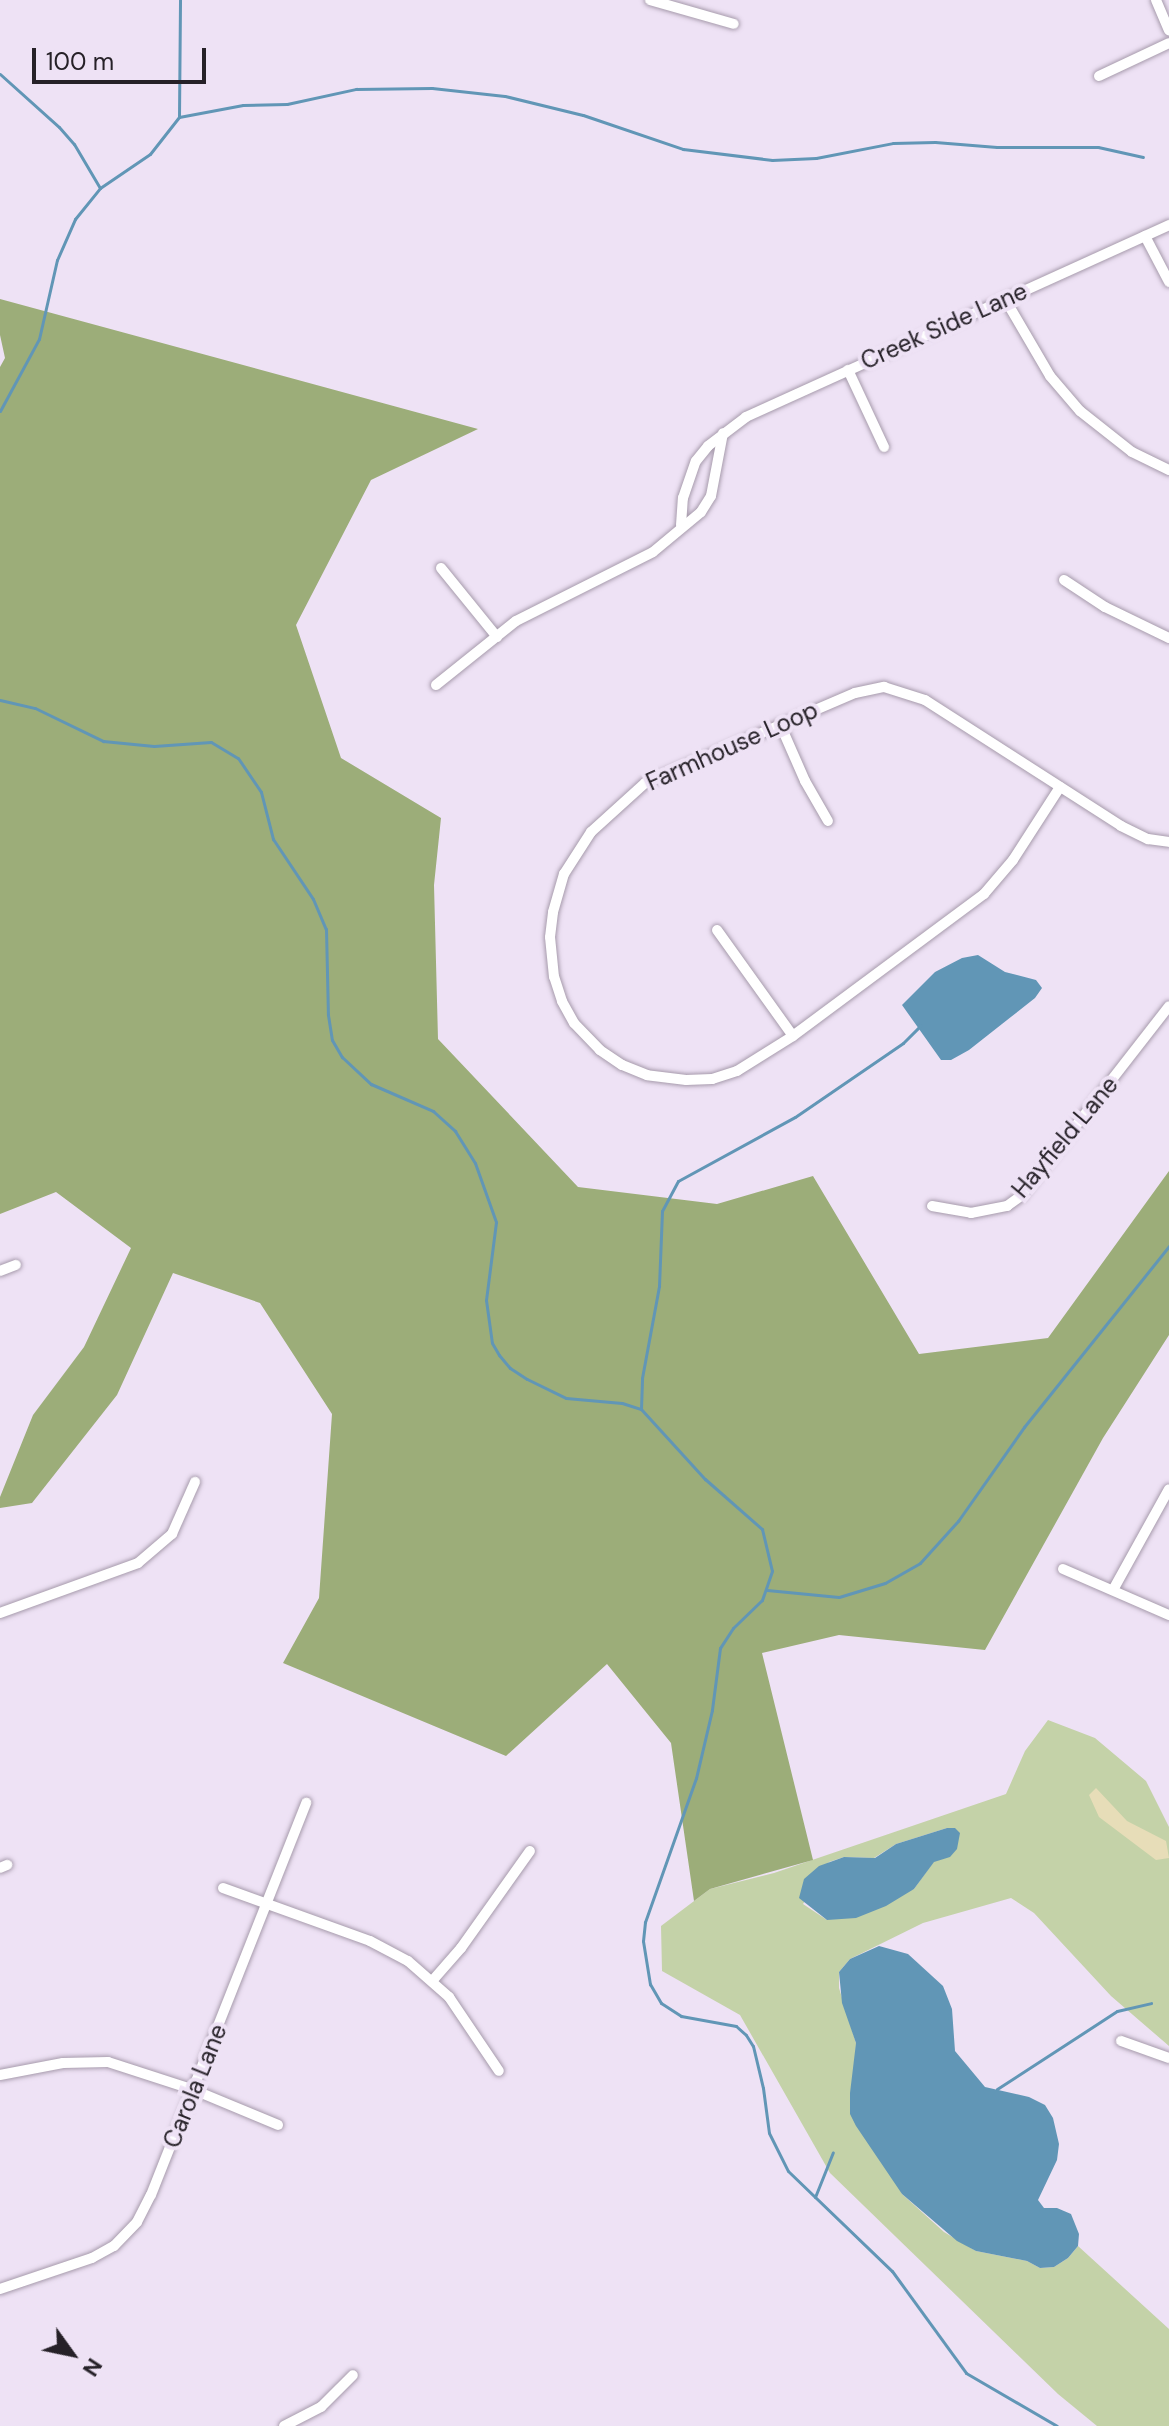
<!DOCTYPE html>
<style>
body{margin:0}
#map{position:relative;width:1169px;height:2426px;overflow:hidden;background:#eee2f5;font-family:"DM Sans",sans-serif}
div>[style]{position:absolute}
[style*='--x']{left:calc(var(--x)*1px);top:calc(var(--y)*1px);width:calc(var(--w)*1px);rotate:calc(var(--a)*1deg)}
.green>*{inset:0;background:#c4d2a8}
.forest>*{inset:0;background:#9cad79}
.sand>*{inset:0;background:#e7ddb8}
.water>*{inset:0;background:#6196b6}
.stream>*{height:3px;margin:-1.5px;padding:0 1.5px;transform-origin:1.5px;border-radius:1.5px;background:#6196b6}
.roads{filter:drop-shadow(0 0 2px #a79bac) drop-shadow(0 0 2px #a79bac)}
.minor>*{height:10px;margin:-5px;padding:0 5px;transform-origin:5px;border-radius:5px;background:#fff}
span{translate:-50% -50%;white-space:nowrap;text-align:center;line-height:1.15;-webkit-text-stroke:8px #eee2f5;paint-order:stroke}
.street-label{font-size:24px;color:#262128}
.north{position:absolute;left:32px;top:2314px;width:80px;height:80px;-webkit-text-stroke:6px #eee2f5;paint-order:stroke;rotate:123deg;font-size:22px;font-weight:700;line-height:32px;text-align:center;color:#262128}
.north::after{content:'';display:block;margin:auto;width:28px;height:36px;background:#262128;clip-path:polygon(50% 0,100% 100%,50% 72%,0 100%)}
.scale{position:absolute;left:32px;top:48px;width:174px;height:36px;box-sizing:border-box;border:4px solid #262128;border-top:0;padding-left:10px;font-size:24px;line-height:28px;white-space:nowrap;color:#262128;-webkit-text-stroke:6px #eee2f5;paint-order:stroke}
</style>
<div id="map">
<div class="green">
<i style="clip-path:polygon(evenodd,1048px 1720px,1095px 1738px,1146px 1781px,1169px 1827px,1169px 2046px,1111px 1996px,1034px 1913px,1011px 1898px,923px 1923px,850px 1959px,839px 1972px,839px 1988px,856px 2043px,855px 2076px,902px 2194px,944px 2232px,976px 2251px,1027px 2261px,1040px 2268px,1054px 2267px,1068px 2258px,1078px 2246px,1169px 2329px,1169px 2426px,1097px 2426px,1058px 2394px,830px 2173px,740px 2015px,662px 1971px,661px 1926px,710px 1889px,774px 1873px,1006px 1794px,1025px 1751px,1048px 1720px,947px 1828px,934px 1861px,914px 1889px,827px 1920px,803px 1904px,829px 1862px,844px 1857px,874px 1858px,896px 1844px,947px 1828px)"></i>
</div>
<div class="forest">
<i style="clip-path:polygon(0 299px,478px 429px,371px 480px,296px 625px,341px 758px,441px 818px,434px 885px,438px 1039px,578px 1187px,717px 1204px,813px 1176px,919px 1354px,1048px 1338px,1169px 1171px,1169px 1335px,1103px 1438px,985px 1650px,839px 1635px,762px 1653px,813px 1860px,710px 1889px,694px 1901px,671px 1743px,607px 1664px,506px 1756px,283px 1663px,319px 1598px,332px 1414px,260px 1303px,173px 1273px,117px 1395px,32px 1503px,0 1508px,0 1497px,33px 1415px,84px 1347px,131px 1248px,56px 1192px,0 1214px,0 367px,5px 358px,0 335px)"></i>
</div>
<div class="sand">
<i style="clip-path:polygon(1096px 1788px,1127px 1821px,1166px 1841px,1169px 1858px,1156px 1860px,1099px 1817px,1089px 1795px)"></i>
</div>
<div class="water">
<i style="clip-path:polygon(978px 955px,1005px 972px,1036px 980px,1042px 988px,1035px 998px,969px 1050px,951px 1060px,941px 1060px,902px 1005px,935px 972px,962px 958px)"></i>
<i style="clip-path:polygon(947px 1828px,955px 1828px,960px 1833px,957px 1849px,950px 1857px,934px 1862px,914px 1889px,886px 1906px,856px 1918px,827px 1920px,799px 1898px,804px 1879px,819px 1866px,844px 1857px,875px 1858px,896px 1844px)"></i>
<i style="clip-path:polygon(879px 1946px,908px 1954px,943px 1986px,952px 2009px,955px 2051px,985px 2087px,1029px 2097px,1045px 2105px,1053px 2118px,1059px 2144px,1057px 2160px,1038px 2200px,1044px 2208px,1057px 2208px,1071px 2214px,1079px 2234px,1078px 2246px,1068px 2258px,1054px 2267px,1040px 2268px,1027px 2261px,976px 2251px,957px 2241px,902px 2194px,856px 2126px,850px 2114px,850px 2093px,856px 2043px,842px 2003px,839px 1972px,850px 1959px)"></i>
</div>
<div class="stream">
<i style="--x:0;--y:74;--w:79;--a:41.9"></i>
<i style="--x:59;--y:127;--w:23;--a:49"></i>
<i style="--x:74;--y:144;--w:51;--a:59.4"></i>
<i style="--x:179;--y:117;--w:65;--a:-10.6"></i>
<i style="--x:243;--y:105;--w:44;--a:-1.3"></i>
<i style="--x:287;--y:104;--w:71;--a:-12.3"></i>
<i style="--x:356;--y:89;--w:76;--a:-0.8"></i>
<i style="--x:432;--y:88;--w:73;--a:6.3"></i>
<i style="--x:505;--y:96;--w:80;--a:13.7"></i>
<i style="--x:583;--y:115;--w:106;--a:18.8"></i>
<i style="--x:683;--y:149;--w:90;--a:7"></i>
<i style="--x:772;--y:160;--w:44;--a:-2.6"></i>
<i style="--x:816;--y:158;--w:78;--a:-11"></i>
<i style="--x:893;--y:143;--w:42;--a:-1.4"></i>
<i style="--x:935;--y:142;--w:62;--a:4.6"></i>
<i style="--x:997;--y:147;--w:101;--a:0"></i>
<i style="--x:1098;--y:147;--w:46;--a:12.5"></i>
<i style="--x:0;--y:411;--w:82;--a:-61.6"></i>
<i style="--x:39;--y:339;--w:81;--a:-77.2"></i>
<i style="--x:57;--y:260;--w:45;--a:-66.3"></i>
<i style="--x:75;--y:219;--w:40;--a:-51"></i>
<i style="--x:100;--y:188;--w:60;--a:-34.2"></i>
<i style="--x:150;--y:154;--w:47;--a:-51.9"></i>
<i style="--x:179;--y:117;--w:117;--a:-89.5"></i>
<i style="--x:0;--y:700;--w:36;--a:13"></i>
<i style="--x:35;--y:708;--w:76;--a:25.9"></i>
<i style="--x:103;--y:741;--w:51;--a:5.6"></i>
<i style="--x:154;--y:746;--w:57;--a:-4"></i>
<i style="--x:211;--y:742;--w:31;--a:31"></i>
<i style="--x:238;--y:758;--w:41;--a:55.9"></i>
<i style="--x:261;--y:792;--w:49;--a:75.7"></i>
<i style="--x:273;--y:839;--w:72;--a:56.3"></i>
<i style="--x:313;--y:899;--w:33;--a:67"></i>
<i style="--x:326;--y:929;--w:86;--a:88.7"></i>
<i style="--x:328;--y:1015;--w:25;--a:81"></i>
<i style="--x:332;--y:1040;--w:20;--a:60"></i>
<i style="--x:342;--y:1057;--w:40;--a:43"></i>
<i style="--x:371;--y:1084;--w:68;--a:23.5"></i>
<i style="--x:433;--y:1111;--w:30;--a:42"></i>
<i style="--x:455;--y:1131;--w:38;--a:58"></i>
<i style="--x:475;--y:1163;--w:63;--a:70.4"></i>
<i style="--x:496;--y:1222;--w:79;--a:97.3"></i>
<i style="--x:486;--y:1300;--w:43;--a:82.1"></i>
<i style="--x:492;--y:1343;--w:14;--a:60"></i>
<i style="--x:499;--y:1355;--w:17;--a:50"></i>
<i style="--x:510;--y:1368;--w:20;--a:33"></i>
<i style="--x:527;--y:1379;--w:43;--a:26"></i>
<i style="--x:566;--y:1398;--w:56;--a:5.1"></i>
<i style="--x:622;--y:1403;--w:20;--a:18"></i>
<i style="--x:641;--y:1409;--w:95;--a:47.6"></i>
<i style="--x:705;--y:1479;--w:76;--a:41.3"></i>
<i style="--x:762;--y:1529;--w:43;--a:76.6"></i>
<i style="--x:772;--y:1571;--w:31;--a:109"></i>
<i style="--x:762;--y:1600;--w:40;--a:136"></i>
<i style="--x:733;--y:1628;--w:24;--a:123"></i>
<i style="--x:720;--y:1648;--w:63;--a:97.4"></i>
<i style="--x:712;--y:1710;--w:70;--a:103.2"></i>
<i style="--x:696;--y:1778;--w:153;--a:109.5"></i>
<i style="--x:645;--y:1922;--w:19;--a:96"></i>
<i style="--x:643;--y:1941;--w:44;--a:80.8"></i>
<i style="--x:650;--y:1984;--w:22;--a:60"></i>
<i style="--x:661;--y:2003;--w:24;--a:33"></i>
<i style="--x:681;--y:2016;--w:56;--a:10.3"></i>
<i style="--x:736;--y:2026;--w:13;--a:42"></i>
<i style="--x:746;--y:2035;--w:13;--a:58"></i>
<i style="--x:753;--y:2046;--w:43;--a:76.6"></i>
<i style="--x:763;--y:2088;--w:45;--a:82.4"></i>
<i style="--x:769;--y:2133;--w:42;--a:63.4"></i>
<i style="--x:788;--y:2171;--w:144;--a:43.9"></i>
<i style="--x:892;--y:2271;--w:126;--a:54"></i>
<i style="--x:966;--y:2373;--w:105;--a:30.2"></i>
<i style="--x:641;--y:1409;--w:31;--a:-88"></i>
<i style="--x:642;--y:1378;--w:94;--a:-79.5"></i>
<i style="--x:659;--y:1286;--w:75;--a:-87.7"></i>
<i style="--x:662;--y:1211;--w:34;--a:-62"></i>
<i style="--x:678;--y:1181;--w:133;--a:-28.7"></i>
<i style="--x:795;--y:1117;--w:131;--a:-34.4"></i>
<i style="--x:903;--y:1043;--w:25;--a:-45"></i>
<i style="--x:767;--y:1590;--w:72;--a:5.6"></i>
<i style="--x:839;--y:1597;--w:48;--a:-16.9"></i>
<i style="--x:885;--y:1583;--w:40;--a:-29.7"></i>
<i style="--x:920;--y:1563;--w:57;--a:-47.9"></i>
<i style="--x:958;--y:1521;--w:115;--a:-54.9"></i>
<i style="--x:1024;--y:1427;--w:232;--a:-51.3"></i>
<i style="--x:997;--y:2089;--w:143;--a:-33"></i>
<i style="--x:1117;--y:2011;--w:35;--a:-13"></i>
<i style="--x:815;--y:2197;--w:48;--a:-68.2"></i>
</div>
<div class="roads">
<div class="minor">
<i style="--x:650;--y:0;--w:87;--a:15.9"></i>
<i style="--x:1156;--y:0;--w:33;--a:67"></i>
<i style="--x:1099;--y:76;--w:77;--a:-25.2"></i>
<i style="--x:1145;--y:236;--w:52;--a:62.4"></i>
<i style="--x:1005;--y:299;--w:89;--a:59.7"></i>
<i style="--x:1050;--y:376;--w:46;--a:49.4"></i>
<i style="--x:1080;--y:411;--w:66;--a:38.3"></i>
<i style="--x:1132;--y:452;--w:41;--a:25.9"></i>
<i style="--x:848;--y:370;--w:85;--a:64.9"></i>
<i style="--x:681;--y:525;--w:27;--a:-86"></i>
<i style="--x:683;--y:498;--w:39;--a:-71"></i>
<i style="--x:696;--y:461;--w:19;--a:-51"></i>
<i style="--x:708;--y:446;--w:48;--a:-37.3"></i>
<i style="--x:746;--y:417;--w:465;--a:-24.4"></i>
<i style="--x:441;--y:568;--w:89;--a:50.9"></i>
<i style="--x:1064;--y:580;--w:49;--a:33.4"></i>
<i style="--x:1105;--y:607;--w:71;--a:25.8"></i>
<i style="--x:436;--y:685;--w:102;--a:-38.7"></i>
<i style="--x:516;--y:621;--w:153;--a:-26.7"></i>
<i style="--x:653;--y:552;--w:62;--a:-39.8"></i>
<i style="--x:701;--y:512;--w:19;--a:-58"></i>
<i style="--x:711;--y:496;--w:64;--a:-79.2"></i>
<i style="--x:780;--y:724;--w:62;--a:66.3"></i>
<i style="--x:805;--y:781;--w:46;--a:60.1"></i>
<i style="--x:1060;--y:787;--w:87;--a:122.8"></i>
<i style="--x:1013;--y:860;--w:45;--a:130.5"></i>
<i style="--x:984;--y:894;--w:238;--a:143.4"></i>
<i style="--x:793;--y:1036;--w:66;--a:148"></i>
<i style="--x:737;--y:1071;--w:26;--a:162"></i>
<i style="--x:712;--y:1079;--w:26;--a:178"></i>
<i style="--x:686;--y:1080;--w:39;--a:-173"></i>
<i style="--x:647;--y:1075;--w:27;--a:-158"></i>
<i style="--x:622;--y:1065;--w:27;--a:-146"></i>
<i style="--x:600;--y:1050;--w:37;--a:-134"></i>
<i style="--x:574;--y:1023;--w:25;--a:-119"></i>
<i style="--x:562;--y:1001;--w:25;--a:-108"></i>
<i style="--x:554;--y:977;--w:40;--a:-95.7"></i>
<i style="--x:550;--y:937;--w:25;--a:-83"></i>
<i style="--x:553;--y:912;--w:40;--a:-74"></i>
<i style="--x:564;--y:874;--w:50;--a:-57.3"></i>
<i style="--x:591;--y:832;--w:73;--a:-42.2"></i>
<i style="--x:645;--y:783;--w:228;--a:-23.2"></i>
<i style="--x:855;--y:693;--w:30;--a:-12"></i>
<i style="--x:884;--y:687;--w:43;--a:17.6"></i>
<i style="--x:925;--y:700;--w:233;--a:32.7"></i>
<i style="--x:1121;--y:826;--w:30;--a:26"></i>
<i style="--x:1148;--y:839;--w:21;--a:8"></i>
<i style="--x:717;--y:930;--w:130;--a:54.4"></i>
<i style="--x:932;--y:1206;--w:40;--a:10"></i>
<i style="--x:971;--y:1213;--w:37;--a:-11"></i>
<i style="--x:1007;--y:1206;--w:19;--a:-36"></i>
<i style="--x:1022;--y:1195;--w:239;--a:-52.1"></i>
<i style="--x:0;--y:1271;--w:17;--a:-21"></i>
<i style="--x:1063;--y:1569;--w:116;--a:23.5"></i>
<i style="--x:1113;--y:1590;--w:115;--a:-61"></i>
<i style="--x:0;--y:1613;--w:147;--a:-19.9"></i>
<i style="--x:138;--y:1563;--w:45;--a:-40.5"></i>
<i style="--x:172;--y:1534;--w:57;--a:-66.1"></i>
<i style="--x:0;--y:1868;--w:8;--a:-23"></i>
<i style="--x:223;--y:1888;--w:156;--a:19.8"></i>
<i style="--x:370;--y:1941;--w:43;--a:27.8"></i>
<i style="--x:408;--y:1961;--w:55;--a:41.3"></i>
<i style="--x:449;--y:1997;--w:89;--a:56"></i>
<i style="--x:433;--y:1980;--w:43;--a:-48.8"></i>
<i style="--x:461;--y:1948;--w:119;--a:-54.6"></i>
<i style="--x:1121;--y:2041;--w:51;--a:19.5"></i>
<i style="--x:0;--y:2075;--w:64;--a:-10.8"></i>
<i style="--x:63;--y:2063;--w:45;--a:-1.3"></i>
<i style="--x:108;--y:2062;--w:90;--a:18"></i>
<i style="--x:194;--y:2090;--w:91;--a:22.6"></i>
<i style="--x:0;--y:2289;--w:97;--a:-18.6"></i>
<i style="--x:92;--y:2258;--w:25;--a:-29"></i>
<i style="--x:114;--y:2246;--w:33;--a:-46"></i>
<i style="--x:137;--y:2222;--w:30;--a:-63"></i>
<i style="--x:151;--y:2195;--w:422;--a:-68.4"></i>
<i style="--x:284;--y:2426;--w:42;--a:-27.2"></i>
<i style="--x:321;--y:2407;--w:45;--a:-45"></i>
</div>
</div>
<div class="street-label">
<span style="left:944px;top:326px;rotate:-24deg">Creek Side Lane</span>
<span style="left:732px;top:746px;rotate:-24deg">Farmhouse Loop</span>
<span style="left:1065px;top:1137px;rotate:-50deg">Hayfield Lane</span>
<span style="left:195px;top:2086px;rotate:-68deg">Carola Lane</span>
</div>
<div class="north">N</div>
<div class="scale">100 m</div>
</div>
